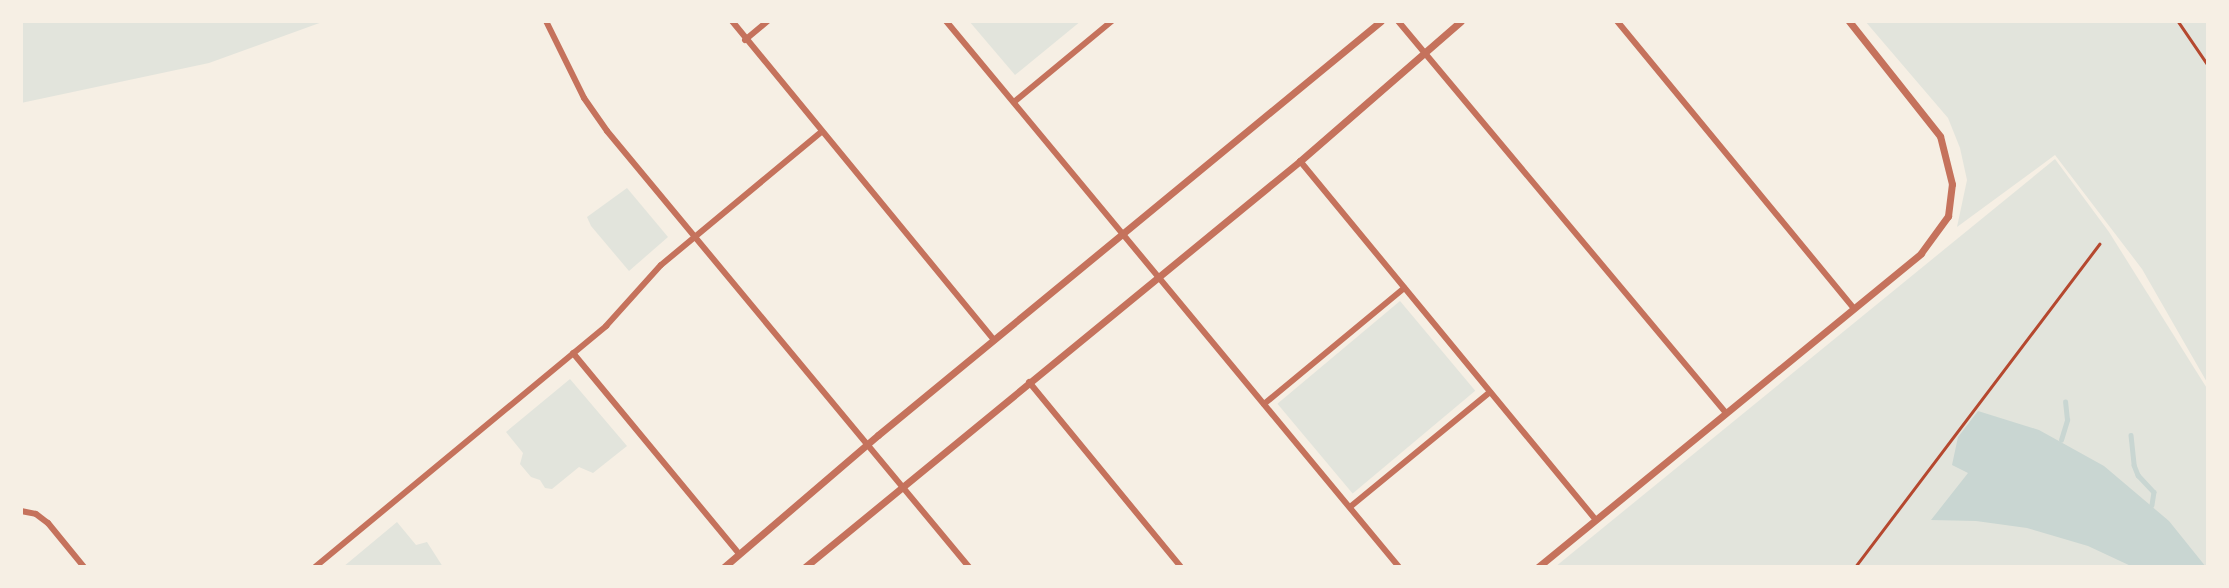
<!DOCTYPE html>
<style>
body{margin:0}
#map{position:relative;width:2229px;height:588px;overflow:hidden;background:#f6efe4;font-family:Raleway,sans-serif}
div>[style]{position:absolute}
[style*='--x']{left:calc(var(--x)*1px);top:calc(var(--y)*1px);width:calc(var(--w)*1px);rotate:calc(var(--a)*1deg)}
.green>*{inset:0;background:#e2e4dc;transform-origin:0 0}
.water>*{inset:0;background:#c9d6d2}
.stream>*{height:4.5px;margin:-2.25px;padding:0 2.25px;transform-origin:2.25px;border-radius:2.25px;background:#c9d6d2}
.path>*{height:2.5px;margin:-1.25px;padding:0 1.25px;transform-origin:1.25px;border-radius:1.25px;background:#b5482f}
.minor>*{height:6px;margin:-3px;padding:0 3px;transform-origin:3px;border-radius:3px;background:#c5725c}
.tertiary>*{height:7px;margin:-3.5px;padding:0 3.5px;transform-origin:3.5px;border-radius:3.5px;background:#c5725c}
span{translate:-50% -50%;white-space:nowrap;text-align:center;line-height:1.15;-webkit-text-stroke:5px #f6efe4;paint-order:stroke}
.frame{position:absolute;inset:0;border:23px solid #f6efe4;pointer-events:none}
</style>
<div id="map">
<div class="green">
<i style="clip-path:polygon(21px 21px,325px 21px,209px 63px,21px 103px)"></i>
<i style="clip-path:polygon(969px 21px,1081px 21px,1015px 75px)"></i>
<i style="clip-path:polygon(1865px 21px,2208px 21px,2208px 384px,2142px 269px,2055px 155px,1957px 227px,1967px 180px,1960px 148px,1948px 118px)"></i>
<i style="clip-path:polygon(2055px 159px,2109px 232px,2208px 390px,2208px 567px,1555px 567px)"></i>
<i style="clip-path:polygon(627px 188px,668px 237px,629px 271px,591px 226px,587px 217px)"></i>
<i style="left:1400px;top:301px;width:117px;height:160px;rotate:50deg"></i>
<i style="clip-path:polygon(570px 379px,627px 446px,593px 473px,579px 467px,552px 489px,545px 488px,540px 480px,531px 477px,520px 464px,523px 453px,506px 432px)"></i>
<i style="clip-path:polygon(397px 522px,416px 545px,427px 542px,443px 567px,343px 567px)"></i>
</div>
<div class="water">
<i style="clip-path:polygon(1978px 411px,2039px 430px,2104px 466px,2169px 521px,2206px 567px,2133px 567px,2088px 546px,2027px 528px,1976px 521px,1931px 520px,1968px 473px,1952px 465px,1958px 437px)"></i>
</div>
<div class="stream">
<i style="--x:2131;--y:435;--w:30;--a:84"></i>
<i style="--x:2134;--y:465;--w:11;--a:68"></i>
<i style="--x:2138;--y:475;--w:23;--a:47"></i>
<i style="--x:2154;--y:492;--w:13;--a:99"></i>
<i style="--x:2061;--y:440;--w:21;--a:-73"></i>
<i style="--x:2067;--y:420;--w:18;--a:-96"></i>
</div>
<div class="path">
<i style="--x:2178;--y:21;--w:53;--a:55.7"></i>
<i style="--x:1855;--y:567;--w:405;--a:-52.9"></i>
</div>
<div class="minor">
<i style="--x:546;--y:21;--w:86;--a:63.7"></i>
<i style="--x:584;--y:98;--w:40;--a:55.1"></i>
<i style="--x:607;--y:131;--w:567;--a:50.3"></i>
<i style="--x:732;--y:21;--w:413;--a:50.6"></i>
<i style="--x:946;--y:21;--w:709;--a:50.32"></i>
<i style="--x:1398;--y:21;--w:511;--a:50.08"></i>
<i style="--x:1617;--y:21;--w:373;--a:50.5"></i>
<i style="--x:745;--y:40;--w:30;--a:-40"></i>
<i style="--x:1014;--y:102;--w:127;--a:-39.6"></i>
<i style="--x:1300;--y:161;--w:465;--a:50.5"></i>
<i style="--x:573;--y:353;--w:261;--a:50.4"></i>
<i style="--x:1029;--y:382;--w:239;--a:50.6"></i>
<i style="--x:1264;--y:404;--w:182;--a:-39.6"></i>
<i style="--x:1350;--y:507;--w:181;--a:-39.4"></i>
<i style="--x:21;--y:511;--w:15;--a:11"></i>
<i style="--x:36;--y:514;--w:15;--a:37"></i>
<i style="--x:48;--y:523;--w:57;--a:50.7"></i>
<i style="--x:315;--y:567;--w:378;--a:-39.6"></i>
<i style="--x:606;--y:326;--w:82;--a:-48"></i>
<i style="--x:661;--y:265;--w:208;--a:-39.7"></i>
</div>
<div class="tertiary">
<i style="--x:724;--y:567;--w:203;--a:-40.6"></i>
<i style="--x:878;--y:435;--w:651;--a:-39.46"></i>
<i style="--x:805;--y:567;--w:640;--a:-39.36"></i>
<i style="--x:1300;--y:161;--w:213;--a:-41"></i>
<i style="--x:1538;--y:567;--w:495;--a:-39.3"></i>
<i style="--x:1921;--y:253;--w:46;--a:-53.9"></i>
<i style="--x:1948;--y:216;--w:32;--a:-83"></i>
<i style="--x:1952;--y:184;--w:49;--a:-104"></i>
<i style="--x:1940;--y:136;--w:147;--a:-128.4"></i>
</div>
<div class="frame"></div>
</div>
